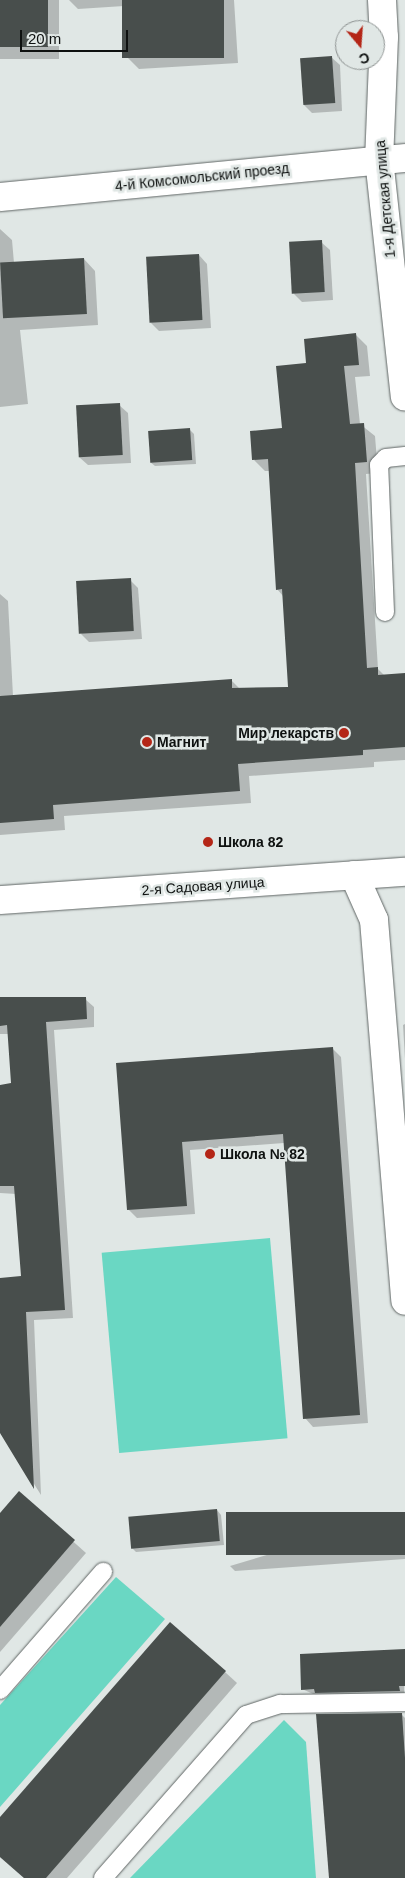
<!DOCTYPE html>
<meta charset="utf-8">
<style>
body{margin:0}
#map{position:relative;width:405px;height:1878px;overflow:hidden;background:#e0e7e5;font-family:Arial,sans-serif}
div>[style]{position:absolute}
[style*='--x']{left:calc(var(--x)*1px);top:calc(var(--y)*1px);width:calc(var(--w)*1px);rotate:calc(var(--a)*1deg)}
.green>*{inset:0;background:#6ad7c3;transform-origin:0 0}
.shadow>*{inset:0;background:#0003;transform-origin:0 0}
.building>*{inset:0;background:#484e4c;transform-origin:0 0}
.roads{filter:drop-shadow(0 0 1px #606665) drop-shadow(0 0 1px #606665)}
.lane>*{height:18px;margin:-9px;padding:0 9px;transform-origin:9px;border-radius:9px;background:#fff}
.street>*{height:28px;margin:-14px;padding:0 14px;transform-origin:14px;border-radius:14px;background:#fff}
.secondary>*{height:28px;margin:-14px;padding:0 14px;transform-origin:14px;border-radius:14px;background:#fff}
.dots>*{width:14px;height:14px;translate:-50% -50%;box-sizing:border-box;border:2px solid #e0e7e5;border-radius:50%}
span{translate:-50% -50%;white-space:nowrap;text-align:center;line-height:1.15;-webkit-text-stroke:5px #e0e7e5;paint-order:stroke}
.street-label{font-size:14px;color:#0e1110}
.poi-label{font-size:14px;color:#0e1110;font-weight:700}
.right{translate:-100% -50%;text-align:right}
.left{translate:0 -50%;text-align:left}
.north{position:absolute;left:335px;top:20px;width:50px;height:50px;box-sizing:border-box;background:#e0e7e5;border:1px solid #8c9190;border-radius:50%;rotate:162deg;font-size:14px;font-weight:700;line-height:20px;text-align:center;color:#0e1110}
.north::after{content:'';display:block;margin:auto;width:18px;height:22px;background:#b42617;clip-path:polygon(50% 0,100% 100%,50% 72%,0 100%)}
.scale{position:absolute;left:20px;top:30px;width:108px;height:22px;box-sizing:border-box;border:2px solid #0e1110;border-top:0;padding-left:6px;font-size:15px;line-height:18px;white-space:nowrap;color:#0e1110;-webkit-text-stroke:4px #e0e7e5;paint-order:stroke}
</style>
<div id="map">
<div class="green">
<i style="left:270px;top:1238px;width:201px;height:169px;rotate:85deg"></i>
<i style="clip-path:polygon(116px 1577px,165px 1619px,0 1807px,0 1705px)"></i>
<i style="clip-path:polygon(284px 1720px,306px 1742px,316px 1878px,130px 1878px)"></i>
</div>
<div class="shadow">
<i style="left:0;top:0;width:59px;height:59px"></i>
<i style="clip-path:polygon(69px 0,234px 0,238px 63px,139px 69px,127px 57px,124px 6px,78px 9px)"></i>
<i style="clip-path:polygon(331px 57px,340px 65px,342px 111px,312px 113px,304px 105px)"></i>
<i style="clip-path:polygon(0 229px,12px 240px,14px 263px,84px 259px,95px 271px,98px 325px,20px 330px,28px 404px,0 407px)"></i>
<i style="clip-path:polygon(321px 242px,330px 250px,333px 300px,302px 302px,294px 294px)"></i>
<i style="clip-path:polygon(199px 255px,207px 264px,211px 328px,159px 331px,151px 323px)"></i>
<i style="clip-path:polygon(355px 334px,367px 346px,370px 376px,355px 377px,360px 424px,375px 436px,378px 473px,366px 474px,378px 669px,385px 676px,405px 675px,405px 760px,374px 762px,374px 767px,249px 776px,251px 803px,64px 816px,65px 830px,0 835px,0 594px,8px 601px,13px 696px,231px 680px,240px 689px,290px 688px,283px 596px,277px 589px,270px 471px,265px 471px,254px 460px,283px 429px,308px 364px)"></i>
<i style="clip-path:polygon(119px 405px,128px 413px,131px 463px,88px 465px,79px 457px)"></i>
<i style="clip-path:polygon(190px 430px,194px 434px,196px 464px,155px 466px,150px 462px)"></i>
<i style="clip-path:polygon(130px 580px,138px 588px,142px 639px,89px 642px,81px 634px)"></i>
<i style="clip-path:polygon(0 999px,85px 999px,94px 1007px,94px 1027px,54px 1030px,73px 1318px,34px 1320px,41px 1495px,0 1430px,0 1279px,23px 1277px,16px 1194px,0 1193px,0 1086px,12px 1084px,9px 1034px,0 1034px)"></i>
<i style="clip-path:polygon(405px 1024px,405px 1059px,403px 1025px)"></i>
<i style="clip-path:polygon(332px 1048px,341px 1057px,368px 1423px,313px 1427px,305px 1418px,284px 1143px,190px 1150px,195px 1214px,137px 1218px,128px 1209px,118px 1065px)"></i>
<i style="clip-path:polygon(19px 1493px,86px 1553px,0 1652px,0 1515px)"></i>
<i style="clip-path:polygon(217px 1510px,221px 1515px,224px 1545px,136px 1552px,132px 1548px)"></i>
<i style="clip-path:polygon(405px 1514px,405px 1559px,235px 1571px,230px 1566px)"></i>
<i style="clip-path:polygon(405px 1651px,404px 1696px,320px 1697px,302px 1689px)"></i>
<i style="clip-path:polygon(225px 1672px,237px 1683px,67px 1878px,24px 1878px,0 1857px,0 1819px)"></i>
<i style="clip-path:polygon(401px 1714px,405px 1718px,405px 1878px,330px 1878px)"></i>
</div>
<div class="building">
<i style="left:0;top:0;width:48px;height:47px"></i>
<i style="left:122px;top:0;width:102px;height:58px"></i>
<i style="left:332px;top:56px;width:47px;height:32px;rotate:86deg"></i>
<i style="left:322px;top:240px;width:52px;height:33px;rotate:87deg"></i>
<i style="left:199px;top:254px;width:66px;height:53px;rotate:87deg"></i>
<i style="left:84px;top:258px;width:56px;height:84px;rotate:87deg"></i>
<i style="clip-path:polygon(356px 333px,359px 365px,344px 366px,350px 424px,364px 423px,367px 462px,355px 463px,367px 668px,378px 667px,378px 675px,405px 673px,405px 747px,363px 750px,363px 755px,238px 764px,240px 791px,53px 805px,54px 819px,0 823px,0 696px,232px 679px,232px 688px,288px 687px,282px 589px,276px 590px,268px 459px,252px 460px,250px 431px,282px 428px,276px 366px,306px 363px,304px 339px)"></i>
<i style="left:120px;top:403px;width:52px;height:44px;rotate:87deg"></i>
<i style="left:190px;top:428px;width:32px;height:42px;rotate:86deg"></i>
<i style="left:131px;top:578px;width:53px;height:55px;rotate:87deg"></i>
<i style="clip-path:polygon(0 997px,86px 997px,87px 1019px,46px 1022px,65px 1310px,26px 1312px,34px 1489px,0 1433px,0 1278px,21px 1276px,14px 1186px,0 1186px,0 1085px,11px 1083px,7px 1025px,0 1026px)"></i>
<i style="clip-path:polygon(333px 1047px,360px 1415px,303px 1419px,283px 1134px,182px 1142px,187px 1206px,127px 1210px,116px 1063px)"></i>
<i style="clip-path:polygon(19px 1491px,75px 1540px,0 1627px,0 1513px)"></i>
<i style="left:217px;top:1509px;width:32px;height:89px;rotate:85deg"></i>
<i style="left:405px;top:1512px;width:43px;height:179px;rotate:90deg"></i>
<i style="clip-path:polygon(170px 1622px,226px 1671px,46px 1878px,24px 1878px,0 1857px,0 1817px)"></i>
<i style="clip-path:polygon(405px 1649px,405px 1686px,399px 1686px,400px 1691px,315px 1693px,314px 1689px,301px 1690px,300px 1654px)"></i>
<i style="clip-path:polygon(402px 1713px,405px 1758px,405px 1878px,329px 1878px,316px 1714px)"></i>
</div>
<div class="roads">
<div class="lane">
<i style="--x:385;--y:612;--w:147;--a:-92.3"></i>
<i style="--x:379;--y:465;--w:10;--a:-45"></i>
<i style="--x:386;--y:458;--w:19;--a:-6"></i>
<i style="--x:0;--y:1690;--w:157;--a:-48.9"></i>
<i style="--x:103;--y:1878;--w:217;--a:-48.7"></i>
<i style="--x:246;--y:1715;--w:36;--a:-18"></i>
<i style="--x:280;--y:1704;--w:125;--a:-0.9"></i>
</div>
<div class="street">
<i style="--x:382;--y:0;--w:37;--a:87"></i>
<i style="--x:384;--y:37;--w:122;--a:92.3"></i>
<i style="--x:379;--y:159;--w:239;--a:83.8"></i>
<i style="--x:0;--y:197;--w:407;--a:-5.5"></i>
<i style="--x:354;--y:875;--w:49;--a:66"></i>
<i style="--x:374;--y:920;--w:382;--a:85.3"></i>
</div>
<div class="secondary">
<i style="--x:0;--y:900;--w:406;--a:-4"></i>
</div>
</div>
<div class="dots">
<i style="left:344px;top:733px;background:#b42617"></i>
<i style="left:147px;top:742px;background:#b42617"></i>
<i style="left:208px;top:842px;background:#b42617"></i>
<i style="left:210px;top:1154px;background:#b42617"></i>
</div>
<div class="street-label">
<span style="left:202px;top:177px;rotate:-6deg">4-й Комсомольский проезд</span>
<span style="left:385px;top:199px;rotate:-95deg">1-я Детская улица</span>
<span style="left:203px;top:886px;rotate:-4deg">2-я Садовая улица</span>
</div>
<div class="poi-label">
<span class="right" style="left:334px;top:733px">Мир лекарств</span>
<span class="left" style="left:157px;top:742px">Магнит</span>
<span class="left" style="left:218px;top:842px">Школа 82</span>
<span class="left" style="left:220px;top:1154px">Школа № 82</span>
</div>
<div class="north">С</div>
<div class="scale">20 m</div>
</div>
